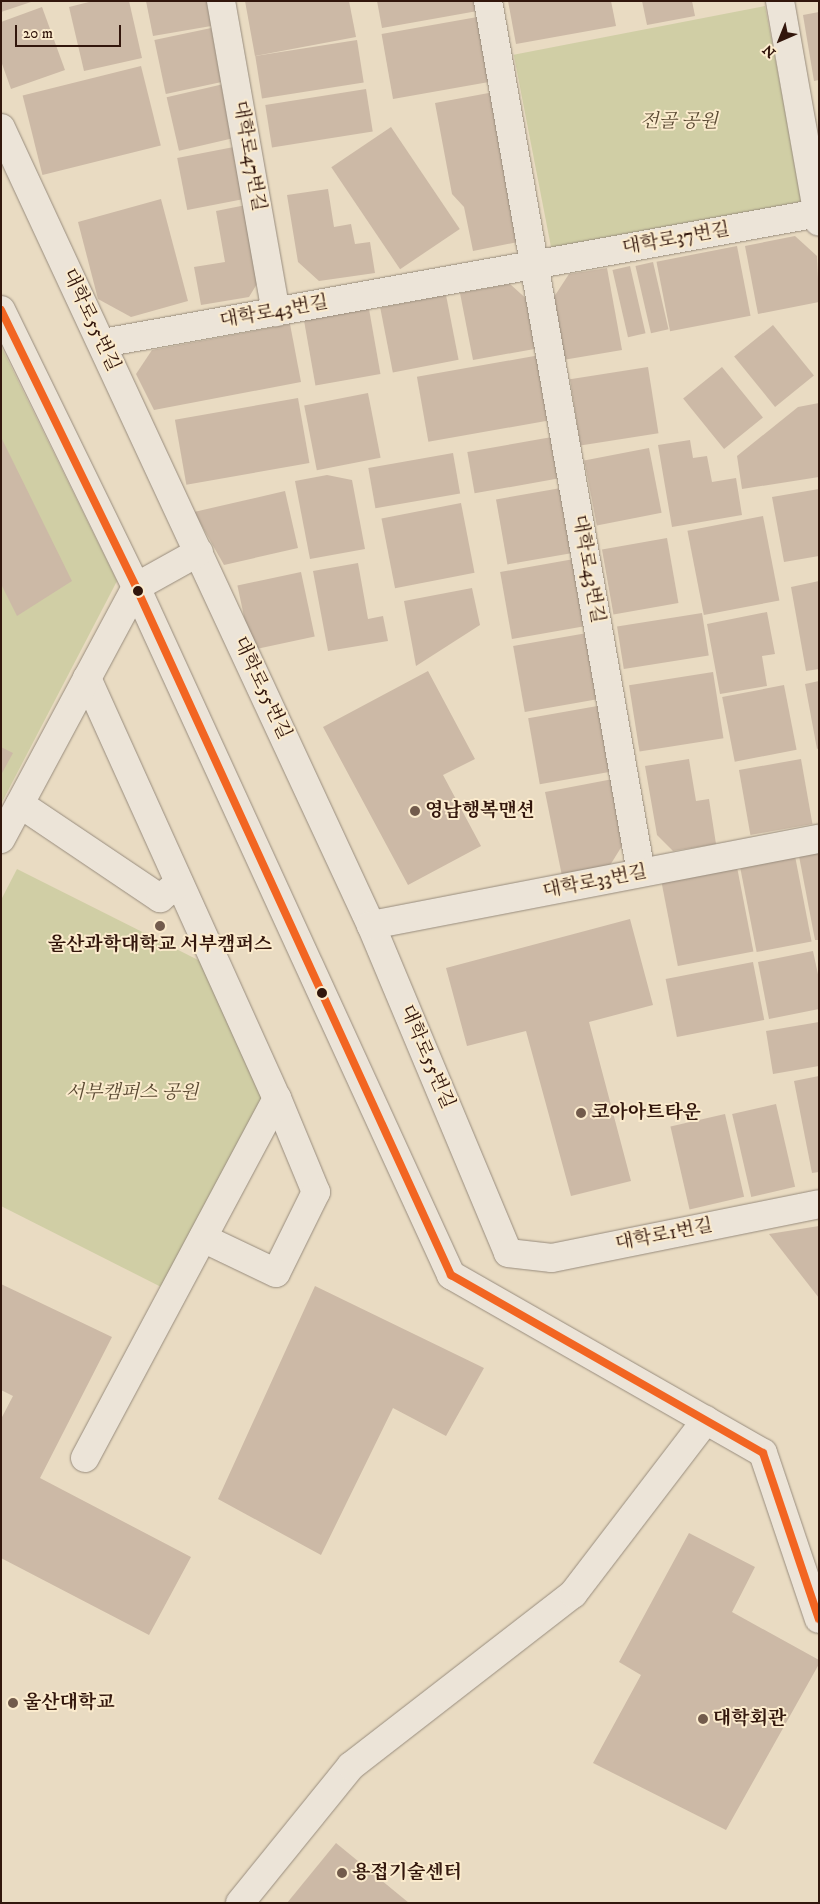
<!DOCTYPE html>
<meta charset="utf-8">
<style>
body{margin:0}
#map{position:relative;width:820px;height:1904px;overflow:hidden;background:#e9dbc2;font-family:"IM FELL DW Pica","Noto Serif KR",serif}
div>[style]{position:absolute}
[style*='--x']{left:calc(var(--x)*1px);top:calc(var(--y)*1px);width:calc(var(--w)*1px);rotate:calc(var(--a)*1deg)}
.green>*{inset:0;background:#d0cea5;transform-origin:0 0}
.building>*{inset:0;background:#ccb9a6;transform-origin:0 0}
.roads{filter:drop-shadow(0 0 1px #988c7d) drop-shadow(0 0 1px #988c7d)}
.minor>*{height:28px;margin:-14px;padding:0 14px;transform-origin:14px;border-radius:14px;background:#ece4d8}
.bus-1>*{height:8px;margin:-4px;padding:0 4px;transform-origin:4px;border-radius:4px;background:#f26522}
.dots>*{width:14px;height:14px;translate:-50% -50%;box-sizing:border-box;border:2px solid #fbebcd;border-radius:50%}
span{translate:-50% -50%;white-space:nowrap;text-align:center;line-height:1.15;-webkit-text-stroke:4px #fbebcd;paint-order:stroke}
.park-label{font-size:19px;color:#5b4a33;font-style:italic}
.street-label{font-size:19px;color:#32160c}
.poi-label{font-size:19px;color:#32160c;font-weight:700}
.left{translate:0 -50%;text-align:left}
.frame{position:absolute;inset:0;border:2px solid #32160c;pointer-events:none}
.north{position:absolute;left:755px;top:15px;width:50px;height:50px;-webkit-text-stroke:4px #fbebcd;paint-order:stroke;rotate:224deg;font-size:14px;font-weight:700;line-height:20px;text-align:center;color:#32160c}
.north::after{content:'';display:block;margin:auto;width:18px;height:22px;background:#32160c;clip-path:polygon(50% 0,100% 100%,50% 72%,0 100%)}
.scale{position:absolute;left:15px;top:25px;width:106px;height:22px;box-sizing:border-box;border:2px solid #32160c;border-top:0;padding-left:6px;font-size:15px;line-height:18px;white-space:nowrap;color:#32160c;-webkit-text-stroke:4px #fbebcd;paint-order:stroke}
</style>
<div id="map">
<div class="green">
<i style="left:765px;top:6px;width:199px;height:256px;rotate:79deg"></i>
<i style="clip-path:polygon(1px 346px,117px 581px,1px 804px)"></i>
<i style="clip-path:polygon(17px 869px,218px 970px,277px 1098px,173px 1293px,1px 1206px,1px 900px)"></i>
</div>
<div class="building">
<i style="clip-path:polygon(1px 1px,31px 1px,31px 2px,1px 12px)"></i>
<i style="clip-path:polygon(93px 1px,129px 1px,142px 58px,84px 71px,69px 7px)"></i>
<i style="clip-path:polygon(146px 1px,213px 1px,217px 25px,153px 36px)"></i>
<i style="clip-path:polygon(245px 1px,349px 1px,356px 37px,255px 56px)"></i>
<i style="clip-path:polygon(377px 1px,481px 1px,483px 10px,382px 28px)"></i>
<i style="clip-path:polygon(508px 1px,611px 1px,616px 26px,516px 44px)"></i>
<i style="clip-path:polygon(642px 1px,692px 1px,695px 16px,647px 25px)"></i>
<i style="clip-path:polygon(42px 7px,65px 70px,11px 89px,1px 61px,1px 22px)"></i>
<i style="clip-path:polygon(819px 12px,819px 80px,814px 81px,803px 15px)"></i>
<i style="left:483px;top:16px;width:66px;height:103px;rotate:80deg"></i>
<i style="left:216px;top:27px;width:55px;height:63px;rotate:78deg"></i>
<i style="left:357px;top:40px;width:43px;height:103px;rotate:81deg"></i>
<i style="left:141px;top:66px;width:82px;height:122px;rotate:76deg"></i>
<i style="left:228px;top:83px;width:55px;height:63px;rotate:77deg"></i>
<i style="left:366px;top:89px;width:43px;height:102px;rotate:81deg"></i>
<i style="clip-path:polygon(494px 92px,523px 241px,473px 251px,464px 207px,452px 194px,435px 103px)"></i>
<i style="left:391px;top:127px;width:123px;height:72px;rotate:56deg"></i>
<i style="left:239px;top:146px;width:53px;height:63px;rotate:79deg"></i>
<i style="clip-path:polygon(328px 189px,334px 227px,351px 224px,355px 244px,370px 242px,375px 273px,319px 281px,298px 262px,287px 195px)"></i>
<i style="clip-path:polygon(161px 199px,188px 301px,131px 317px,98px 299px,78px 222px)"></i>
<i style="clip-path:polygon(251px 204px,263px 274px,249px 297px,201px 305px,194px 267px,225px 262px,216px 211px)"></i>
<i style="clip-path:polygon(795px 236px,817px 256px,819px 302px,758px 314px,745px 246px)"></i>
<i style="left:737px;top:246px;width:71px;height:82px;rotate:79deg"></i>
<i style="left:653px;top:262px;width:69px;height:18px;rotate:77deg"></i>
<i style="left:630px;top:266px;width:69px;height:18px;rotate:77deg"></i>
<i style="clip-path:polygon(607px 268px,622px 350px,563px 360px,552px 300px,569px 274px)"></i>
<i style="clip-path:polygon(510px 284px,531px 303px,540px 348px,473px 360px,460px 293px)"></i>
<i style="left:446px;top:295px;width:66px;height:67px;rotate:79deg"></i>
<i style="left:369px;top:309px;width:66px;height:66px;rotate:80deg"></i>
<i style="clip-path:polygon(290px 324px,301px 382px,154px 410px,136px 374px,152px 350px)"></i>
<i style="left:773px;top:325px;width:65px;height:50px;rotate:51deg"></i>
<i style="left:540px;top:355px;width:66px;height:125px;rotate:80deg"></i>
<i style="left:648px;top:367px;width:67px;height:79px;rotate:81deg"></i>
<i style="left:722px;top:367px;width:65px;height:50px;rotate:51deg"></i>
<i style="left:368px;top:393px;width:66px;height:65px;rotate:79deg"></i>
<i style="left:298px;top:398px;width:66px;height:125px;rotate:80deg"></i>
<i style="clip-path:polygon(819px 403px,819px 477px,742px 489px,737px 456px,798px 407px)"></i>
<i style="clip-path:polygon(1px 437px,72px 581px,17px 616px,1px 584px)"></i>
<i style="left:552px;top:437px;width:42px;height:86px;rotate:80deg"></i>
<i style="clip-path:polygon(690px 440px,693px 458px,707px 456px,712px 482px,736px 478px,742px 515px,672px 527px,658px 445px)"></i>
<i style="left:649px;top:448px;width:66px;height:66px;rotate:79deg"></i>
<i style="left:453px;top:453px;width:41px;height:86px;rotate:80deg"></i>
<i style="clip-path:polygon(327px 475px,352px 480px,365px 549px,310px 559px,295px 481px)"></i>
<i style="left:561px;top:488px;width:66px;height:66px;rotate:80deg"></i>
<i style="clip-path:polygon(819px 489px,819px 556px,784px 562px,772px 497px)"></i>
<i style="clip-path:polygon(285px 491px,298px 548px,224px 565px,194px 512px)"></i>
<i style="left:461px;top:503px;width:71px;height:81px;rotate:79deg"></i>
<i style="left:763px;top:516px;width:86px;height:77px;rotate:79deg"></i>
<i style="left:667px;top:538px;width:66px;height:66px;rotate:80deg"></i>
<i style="left:574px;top:559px;width:68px;height:75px;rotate:80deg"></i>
<i style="clip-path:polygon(358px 563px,368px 619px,383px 616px,388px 641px,328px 651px,313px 571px)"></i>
<i style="left:301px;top:572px;width:66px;height:65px;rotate:78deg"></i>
<i style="clip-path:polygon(819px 581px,819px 669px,806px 671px,791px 587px)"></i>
<i style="clip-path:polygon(472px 588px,480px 625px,416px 666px,404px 601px)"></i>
<i style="clip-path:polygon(767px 612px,775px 654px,762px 656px,767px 686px,720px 694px,707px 624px)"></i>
<i style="left:702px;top:613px;width:43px;height:86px;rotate:81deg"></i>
<i style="left:587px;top:633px;width:67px;height:75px;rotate:80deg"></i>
<i style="clip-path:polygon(428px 671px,475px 759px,443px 775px,481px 846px,408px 885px,323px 727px)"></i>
<i style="left:713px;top:672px;width:67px;height:85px;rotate:81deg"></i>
<i style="clip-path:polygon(819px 681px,819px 748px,817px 749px,805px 684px)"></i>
<i style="left:784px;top:685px;width:66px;height:63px;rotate:79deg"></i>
<i style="left:603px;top:705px;width:67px;height:76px;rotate:80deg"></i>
<i style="clip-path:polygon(1px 747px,13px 753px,1px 775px)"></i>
<i style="clip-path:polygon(689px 759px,696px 801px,709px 799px,716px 844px,673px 851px,657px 835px,645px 766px)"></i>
<i style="left:801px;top:759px;width:66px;height:63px;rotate:80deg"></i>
<i style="clip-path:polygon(613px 779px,625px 841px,609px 867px,562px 876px,545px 792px)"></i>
<i style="clip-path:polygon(819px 852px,819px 940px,815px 940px,799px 856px)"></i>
<i style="left:795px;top:856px;width:87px;height:56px;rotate:79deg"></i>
<i style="left:737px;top:867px;width:86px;height:77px;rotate:79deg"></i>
<i style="clip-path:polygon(630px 919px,653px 1005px,589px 1022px,631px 1181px,571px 1196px,526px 1031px,467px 1046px,446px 968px)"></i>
<i style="clip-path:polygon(813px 951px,819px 979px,819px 1009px,769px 1019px,758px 962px)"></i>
<i style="left:753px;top:962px;width:59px;height:89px;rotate:79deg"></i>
<i style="clip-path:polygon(819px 1022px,819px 1066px,773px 1074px,766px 1031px)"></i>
<i style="clip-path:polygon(819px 1076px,819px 1172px,812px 1173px,794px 1081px)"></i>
<i style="left:776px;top:1104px;width:85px;height:45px;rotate:77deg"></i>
<i style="left:725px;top:1114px;width:85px;height:56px;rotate:77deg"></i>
<i style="clip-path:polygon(819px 1226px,819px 1298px,769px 1234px)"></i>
<i style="clip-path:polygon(1px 1284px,112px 1337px,40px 1478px,191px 1557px,149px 1635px,1px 1558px,1px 1419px,13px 1396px,1px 1390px)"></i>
<i style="clip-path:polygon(315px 1286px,484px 1368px,446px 1436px,393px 1408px,321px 1555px,218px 1499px)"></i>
<i style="clip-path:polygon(689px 1533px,755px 1567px,732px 1612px,819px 1660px,819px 1664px,726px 1830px,593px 1763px,641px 1675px,619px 1662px)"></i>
<i style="clip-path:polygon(336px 1843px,409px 1903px,287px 1903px)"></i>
</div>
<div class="roads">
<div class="minor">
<i style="--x:221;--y:1;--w:316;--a:80"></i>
<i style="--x:488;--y:1;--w:885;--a:80.05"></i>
<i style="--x:780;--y:1;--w:224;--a:80"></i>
<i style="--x:1;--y:128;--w:879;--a:65.1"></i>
<i style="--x:371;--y:925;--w:355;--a:67.3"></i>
<i style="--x:508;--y:1253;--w:44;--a:6.5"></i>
<i style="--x:552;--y:1258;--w:272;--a:-11.4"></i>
<i style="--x:1;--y:310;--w:308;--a:64"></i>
<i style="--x:136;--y:587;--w:757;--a:65.4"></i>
<i style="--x:451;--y:1275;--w:359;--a:29.7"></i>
<i style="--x:763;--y:1453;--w:175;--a:71.4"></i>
<i style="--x:103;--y:343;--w:728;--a:-10.29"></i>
<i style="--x:87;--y:678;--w:461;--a:65.7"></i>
<i style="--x:277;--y:1098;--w:102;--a:67.5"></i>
<i style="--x:316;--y:1192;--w:90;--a:116.3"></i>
<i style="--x:276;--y:1273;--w:81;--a:-154.4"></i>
<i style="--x:20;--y:804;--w:169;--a:33.9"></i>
<i style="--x:160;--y:898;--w:24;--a:-38"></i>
<i style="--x:1;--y:839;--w:286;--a:-61.8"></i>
<i style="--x:136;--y:587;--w:72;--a:-29.1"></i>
<i style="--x:371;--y:925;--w:456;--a:-10.9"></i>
<i style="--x:85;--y:1458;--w:408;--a:-61.9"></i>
<i style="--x:240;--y:1903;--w:176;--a:-51"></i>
<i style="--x:351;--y:1766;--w:281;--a:-37.8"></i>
<i style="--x:573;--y:1594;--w:219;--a:-52.6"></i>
</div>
</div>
<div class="bus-1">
<i style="--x:1;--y:310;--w:308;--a:64"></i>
<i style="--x:136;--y:587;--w:757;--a:65.4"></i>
<i style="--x:451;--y:1275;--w:359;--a:29.7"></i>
<i style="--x:763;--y:1453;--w:175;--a:71.4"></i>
</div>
<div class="dots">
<i style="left:138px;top:591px;background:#32160c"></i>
<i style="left:415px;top:811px;background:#725b4c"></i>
<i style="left:160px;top:926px;background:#725b4c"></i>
<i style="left:322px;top:993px;background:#32160c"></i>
<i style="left:581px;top:1113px;background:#725b4c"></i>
<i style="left:13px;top:1703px;background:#725b4c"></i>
<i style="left:703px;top:1719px;background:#725b4c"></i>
<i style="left:342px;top:1873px;background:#725b4c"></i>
</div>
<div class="park-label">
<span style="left:679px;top:122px">전골 공원</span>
<span style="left:132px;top:1093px">서부캠퍼스 공원</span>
</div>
<div class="street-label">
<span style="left:249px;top:156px;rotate:80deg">대학로47번길</span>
<span style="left:676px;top:239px;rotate:-10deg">대학로37번길</span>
<span style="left:274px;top:312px;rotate:-10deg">대학로43번길</span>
<span style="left:91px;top:320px;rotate:65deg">대학로55번길</span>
<span style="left:588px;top:569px;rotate:80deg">대학로43번길</span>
<span style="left:262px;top:688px;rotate:65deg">대학로55번길</span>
<span style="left:595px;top:882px;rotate:-11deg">대학로33번길</span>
<span style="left:427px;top:1057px;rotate:67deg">대학로55번길</span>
<span style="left:664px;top:1235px;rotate:-11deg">대학로1번길</span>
</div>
<div class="poi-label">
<span class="left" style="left:425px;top:811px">영남행복맨션</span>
<span style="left:160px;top:945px">울산과학대학교 서부캠퍼스</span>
<span class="left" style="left:591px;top:1113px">코아아트타운</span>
<span class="left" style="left:23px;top:1703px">울산대학교</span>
<span class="left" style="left:713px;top:1719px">대학회관</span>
<span class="left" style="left:352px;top:1873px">용접기술센터</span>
</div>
<div class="frame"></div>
<div class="north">N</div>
<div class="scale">20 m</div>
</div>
